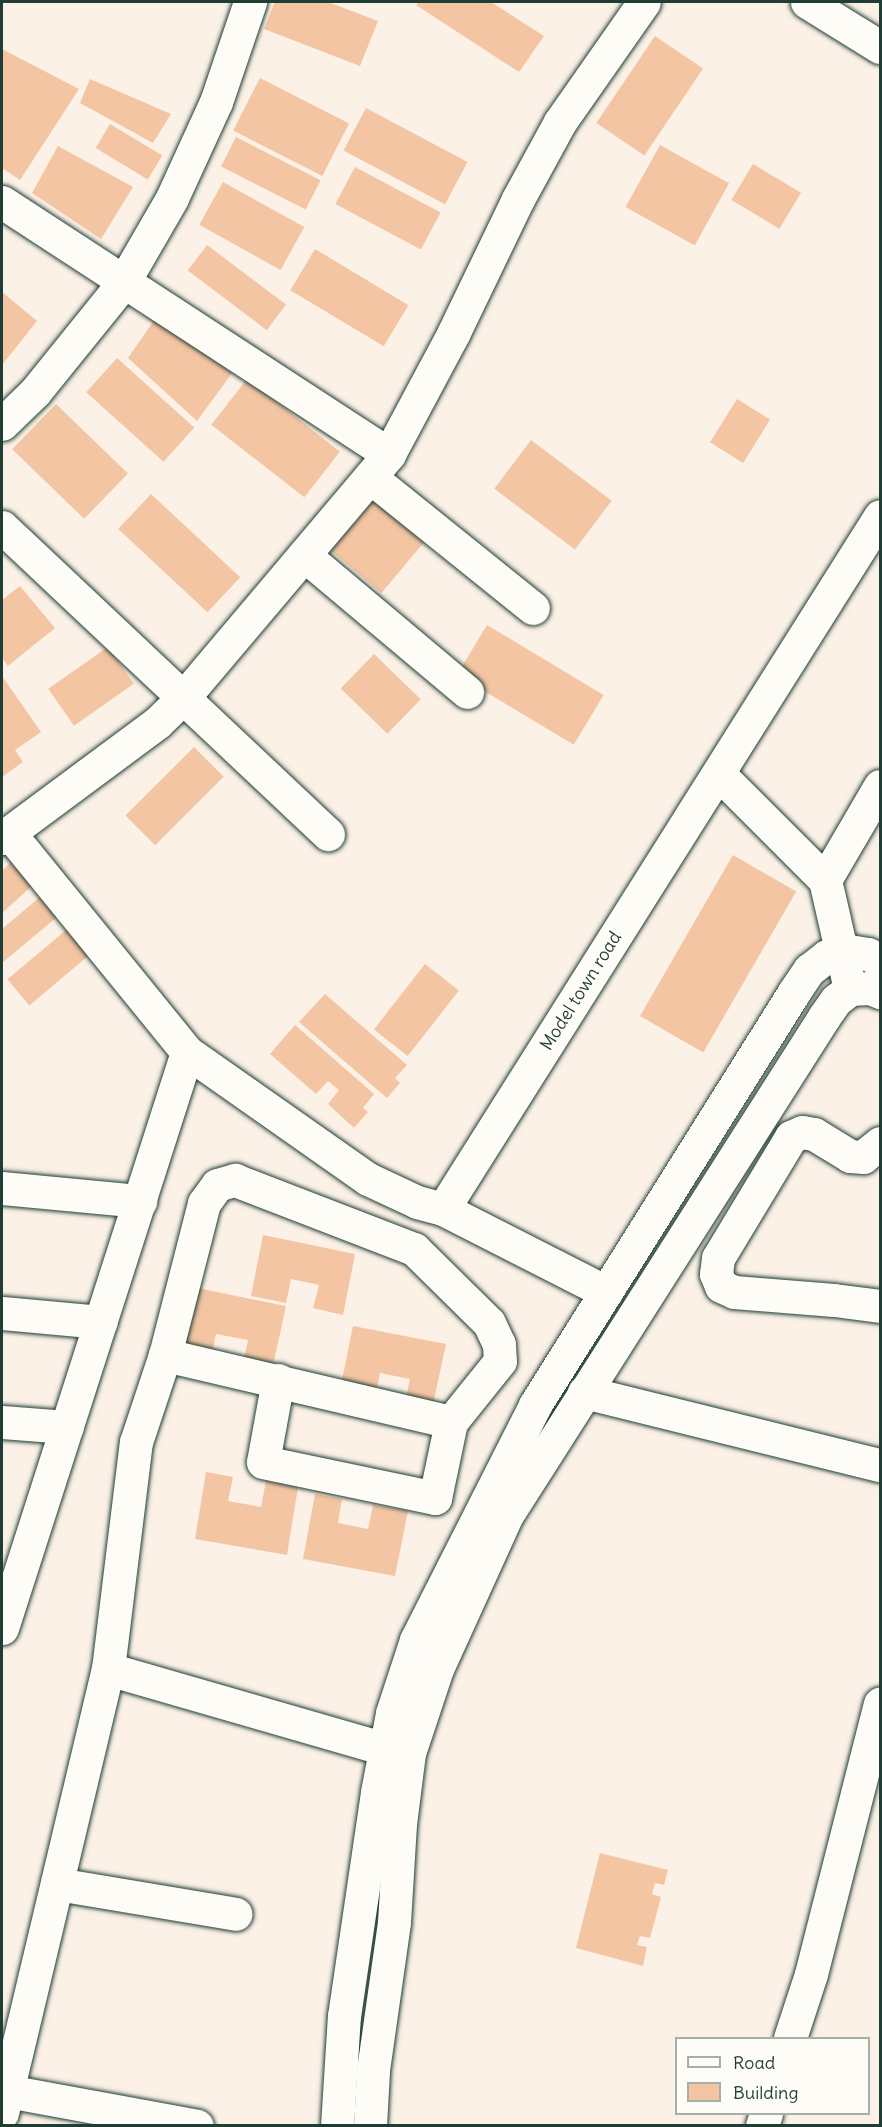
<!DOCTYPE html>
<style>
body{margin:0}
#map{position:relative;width:882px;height:2127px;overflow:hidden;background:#fbf1e6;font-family:Delius,sans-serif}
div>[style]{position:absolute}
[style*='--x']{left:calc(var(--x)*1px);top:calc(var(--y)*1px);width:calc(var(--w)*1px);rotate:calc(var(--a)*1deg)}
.building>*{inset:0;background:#f3c5a3;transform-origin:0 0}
.roads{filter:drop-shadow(0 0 2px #1f3d34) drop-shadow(0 0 2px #1f3d34)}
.minor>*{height:33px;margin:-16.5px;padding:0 16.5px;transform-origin:16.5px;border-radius:16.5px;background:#fdfcf7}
.tertiary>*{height:33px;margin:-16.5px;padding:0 16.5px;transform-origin:16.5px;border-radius:16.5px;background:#fdfcf7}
span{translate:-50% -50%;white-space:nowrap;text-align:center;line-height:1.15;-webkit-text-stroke:5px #fdfcf7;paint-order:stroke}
.street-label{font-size:18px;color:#1f3d34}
.frame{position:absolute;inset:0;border:3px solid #1f3d34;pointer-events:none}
.legend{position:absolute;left:675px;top:2037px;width:195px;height:78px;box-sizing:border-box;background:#fdfcf7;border:2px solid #a4b0a9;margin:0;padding:8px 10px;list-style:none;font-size:18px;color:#1f3d34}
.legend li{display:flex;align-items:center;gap:12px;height:30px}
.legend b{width:30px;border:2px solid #a4b0a9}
</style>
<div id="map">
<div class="building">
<i style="clip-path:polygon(275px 2px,328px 2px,378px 21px,360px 66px,264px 29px)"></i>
<i style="clip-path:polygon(419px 2px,491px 2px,544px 36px,519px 72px,416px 5px)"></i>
<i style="left:655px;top:36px;width:58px;height:105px;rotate:34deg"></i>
<i style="clip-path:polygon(2px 49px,79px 89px,20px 180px,2px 168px)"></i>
<i style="left:260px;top:78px;width:100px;height:59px;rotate:27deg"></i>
<i style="clip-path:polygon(90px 79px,171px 114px,153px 143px,80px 103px)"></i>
<i style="left:366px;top:108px;width:115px;height:48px;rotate:28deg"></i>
<i style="left:110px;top:124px;width:61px;height:28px;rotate:31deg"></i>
<i style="left:236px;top:137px;width:95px;height:33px;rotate:27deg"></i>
<i style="left:660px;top:145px;width:79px;height:71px;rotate:29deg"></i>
<i style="clip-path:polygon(58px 146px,133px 187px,101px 239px,32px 193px)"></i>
<i style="left:753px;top:164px;width:56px;height:42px;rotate:31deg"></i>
<i style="left:355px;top:167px;width:97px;height:42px;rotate:28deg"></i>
<i style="left:223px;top:182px;width:93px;height:49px;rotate:29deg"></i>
<i style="left:207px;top:245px;width:99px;height:32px;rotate:37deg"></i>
<i style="left:315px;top:249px;width:109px;height:48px;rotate:31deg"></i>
<i style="clip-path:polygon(2px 292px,37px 321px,2px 365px)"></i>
<i style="clip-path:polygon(155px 319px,232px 373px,197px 421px,128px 358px)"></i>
<i style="left:117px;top:358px;width:104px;height:46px;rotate:42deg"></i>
<i style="left:247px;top:379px;width:118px;height:58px;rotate:38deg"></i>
<i style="left:737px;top:399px;width:39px;height:51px;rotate:32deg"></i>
<i style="left:56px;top:404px;width:100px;height:63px;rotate:44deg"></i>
<i style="left:531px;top:440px;width:101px;height:61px;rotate:37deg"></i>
<i style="left:375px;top:487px;width:73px;height:77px;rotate:40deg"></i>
<i style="left:151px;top:494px;width:122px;height:48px;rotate:43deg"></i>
<i style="clip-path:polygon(20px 586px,55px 628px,8px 666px,2px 658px,2px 600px)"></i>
<i style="left:487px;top:625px;width:136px;height:58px;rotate:31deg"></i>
<i style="left:108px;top:647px;width:45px;height:73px;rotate:55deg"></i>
<i style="left:374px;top:654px;width:65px;height:48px;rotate:44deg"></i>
<i style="clip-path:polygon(2px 676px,41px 732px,15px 750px,23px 762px,2px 777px)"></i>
<i style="left:194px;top:747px;width:42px;height:97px;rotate:45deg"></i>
<i style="left:733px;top:855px;width:73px;height:186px;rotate:30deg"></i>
<i style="clip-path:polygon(11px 862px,32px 886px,2px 913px,2px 871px)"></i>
<i style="clip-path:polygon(46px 892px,63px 912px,2px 963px,2px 929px)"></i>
<i style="left:71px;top:926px;width:34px;height:83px;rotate:50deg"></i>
<i style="left:425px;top:964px;width:43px;height:83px;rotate:38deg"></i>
<i style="clip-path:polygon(325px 994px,407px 1065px,395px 1078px,400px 1083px,387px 1098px,299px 1022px)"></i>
<i style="clip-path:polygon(295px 1025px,374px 1094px,363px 1108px,368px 1112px,354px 1128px,328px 1104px,339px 1090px,328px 1081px,316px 1094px,270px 1054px)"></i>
<i style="clip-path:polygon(263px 1235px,355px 1254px,343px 1315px,313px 1308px,319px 1285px,291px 1279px,286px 1303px,251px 1296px)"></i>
<i style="clip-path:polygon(192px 1287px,286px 1306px,272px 1370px,243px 1364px,248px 1340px,216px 1334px,211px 1357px,179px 1351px)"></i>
<i style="clip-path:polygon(353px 1326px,446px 1344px,432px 1409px,405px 1403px,410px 1379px,380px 1373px,375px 1397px,340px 1390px)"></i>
<i style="clip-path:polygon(206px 1472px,233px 1477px,228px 1501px,261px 1507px,266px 1481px,298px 1487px,287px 1555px,195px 1539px)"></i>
<i style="clip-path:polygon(315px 1494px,342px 1499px,338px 1523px,368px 1529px,373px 1505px,408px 1511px,395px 1576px,303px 1559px)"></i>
<i style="clip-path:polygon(600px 1853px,668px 1870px,664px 1885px,655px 1883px,652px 1894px,661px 1897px,650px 1938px,640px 1936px,637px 1945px,647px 1947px,643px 1966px,576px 1948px)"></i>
</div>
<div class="roads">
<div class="minor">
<i style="--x:807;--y:2;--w:86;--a:31.7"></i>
<i style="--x:2;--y:202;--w:462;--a:33.1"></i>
<i style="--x:2;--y:424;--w:46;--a:-44.1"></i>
<i style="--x:35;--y:392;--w:140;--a:-51.1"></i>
<i style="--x:123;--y:283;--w:98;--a:-60"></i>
<i style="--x:172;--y:198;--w:106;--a:-65.4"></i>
<i style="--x:216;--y:102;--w:106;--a:-71.2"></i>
<i style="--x:370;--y:477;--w:209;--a:38.8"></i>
<i style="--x:2;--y:527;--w:448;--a:43.3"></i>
<i style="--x:304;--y:555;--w:213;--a:40"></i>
<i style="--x:719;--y:774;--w:150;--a:45"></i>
<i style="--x:825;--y:880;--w:112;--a:77.1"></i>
<i style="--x:10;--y:834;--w:281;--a:50.9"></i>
<i style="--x:187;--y:1052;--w:221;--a:35.1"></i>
<i style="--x:368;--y:1179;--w:54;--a:25.1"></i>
<i style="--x:417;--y:1202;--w:27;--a:15"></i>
<i style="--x:443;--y:1209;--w:183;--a:27"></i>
<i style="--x:2;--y:838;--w:193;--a:-36.6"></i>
<i style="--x:157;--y:723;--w:36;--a:-44"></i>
<i style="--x:183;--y:698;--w:319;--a:-49.8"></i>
<i style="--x:389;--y:454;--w:136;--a:-61.9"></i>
<i style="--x:453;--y:334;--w:150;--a:-64.3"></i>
<i style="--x:518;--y:199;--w:88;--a:-61.4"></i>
<i style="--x:560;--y:122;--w:146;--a:-55"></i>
<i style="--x:825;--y:880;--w:109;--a:-59.7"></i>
<i style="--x:880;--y:1143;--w:22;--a:141"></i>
<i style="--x:863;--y:1157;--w:13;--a:-176"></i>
<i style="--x:850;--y:1156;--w:42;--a:-148.6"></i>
<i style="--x:814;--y:1134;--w:12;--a:-171"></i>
<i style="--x:802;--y:1132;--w:12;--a:156"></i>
<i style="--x:791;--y:1137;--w:141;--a:121.1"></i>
<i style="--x:718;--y:1258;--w:16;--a:97"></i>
<i style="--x:716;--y:1274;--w:13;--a:67"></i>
<i style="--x:721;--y:1286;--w:14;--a:25"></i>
<i style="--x:734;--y:1292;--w:100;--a:4.6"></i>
<i style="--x:834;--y:1300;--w:46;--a:7.4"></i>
<i style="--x:2;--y:1188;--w:139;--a:5.4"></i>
<i style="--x:443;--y:1209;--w:819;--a:-57.76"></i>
<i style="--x:2;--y:1313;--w:99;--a:5.2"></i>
<i style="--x:278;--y:1380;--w:83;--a:100.4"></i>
<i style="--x:263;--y:1462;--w:176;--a:11.8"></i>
<i style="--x:435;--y:1498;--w:78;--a:-78.1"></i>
<i style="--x:584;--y:1392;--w:305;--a:13.9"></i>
<i style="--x:2;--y:1422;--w:65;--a:4.4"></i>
<i style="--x:2;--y:1628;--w:605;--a:-72.19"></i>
<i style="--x:108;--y:1669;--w:288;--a:16.1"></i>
<i style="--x:57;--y:1884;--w:181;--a:9.5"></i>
<i style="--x:790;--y:2038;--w:67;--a:-71.8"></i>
<i style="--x:811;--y:1974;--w:279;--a:-75.7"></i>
<i style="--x:7;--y:2091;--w:193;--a:10.4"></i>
<i style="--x:2;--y:2113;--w:456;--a:-76.6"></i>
<i style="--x:108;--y:1669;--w:229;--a:-83"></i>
<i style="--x:136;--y:1442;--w:92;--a:-71.6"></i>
<i style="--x:165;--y:1355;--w:157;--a:-75.6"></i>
<i style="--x:204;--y:1203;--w:22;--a:-54"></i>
<i style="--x:217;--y:1185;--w:19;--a:-16"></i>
<i style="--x:235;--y:1180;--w:192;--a:21.1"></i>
<i style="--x:414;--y:1249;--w:105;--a:44.6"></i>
<i style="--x:489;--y:1323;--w:23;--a:65"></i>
<i style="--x:499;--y:1344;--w:17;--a:87"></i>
<i style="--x:500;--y:1361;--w:78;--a:128.8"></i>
<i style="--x:451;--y:1422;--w:294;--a:-166.8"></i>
<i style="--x:762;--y:2126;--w:13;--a:-72"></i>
</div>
<div class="tertiary">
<i style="--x:337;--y:2126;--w:110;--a:-86.4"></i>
<i style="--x:344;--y:2016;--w:226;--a:-81.6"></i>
<i style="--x:377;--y:1792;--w:80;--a:-79.2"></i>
<i style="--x:392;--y:1713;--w:77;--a:-71.8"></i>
<i style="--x:416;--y:1640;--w:263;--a:-63.1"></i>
<i style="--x:535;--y:1405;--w:487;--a:-57.9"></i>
<i style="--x:794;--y:992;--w:27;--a:-56"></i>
<i style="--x:809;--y:970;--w:23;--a:-38"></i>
<i style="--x:827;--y:956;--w:23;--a:-13"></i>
<i style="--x:849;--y:951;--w:19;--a:9"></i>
<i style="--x:868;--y:954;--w:14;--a:30"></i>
<i style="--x:370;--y:2126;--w:56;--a:-86.9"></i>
<i style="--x:373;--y:2070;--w:149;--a:-81.9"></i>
<i style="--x:394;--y:1922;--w:98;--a:-86.5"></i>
<i style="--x:400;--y:1824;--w:72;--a:-82.8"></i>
<i style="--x:409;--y:1753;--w:89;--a:-71.6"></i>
<i style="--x:437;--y:1669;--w:169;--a:-65.6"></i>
<i style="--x:507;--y:1515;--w:590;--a:-57.52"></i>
<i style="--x:824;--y:1017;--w:21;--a:-55"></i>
<i style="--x:836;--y:1000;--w:18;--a:-38"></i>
<i style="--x:850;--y:989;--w:20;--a:-3"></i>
<i style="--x:870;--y:988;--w:11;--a:22"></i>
</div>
</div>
<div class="street-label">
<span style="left:581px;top:991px;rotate:-58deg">Model town road</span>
</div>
<div class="frame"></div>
<ul class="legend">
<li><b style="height:8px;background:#fdfcf7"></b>Road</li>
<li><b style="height:16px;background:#f3c5a3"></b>Building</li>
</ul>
</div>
